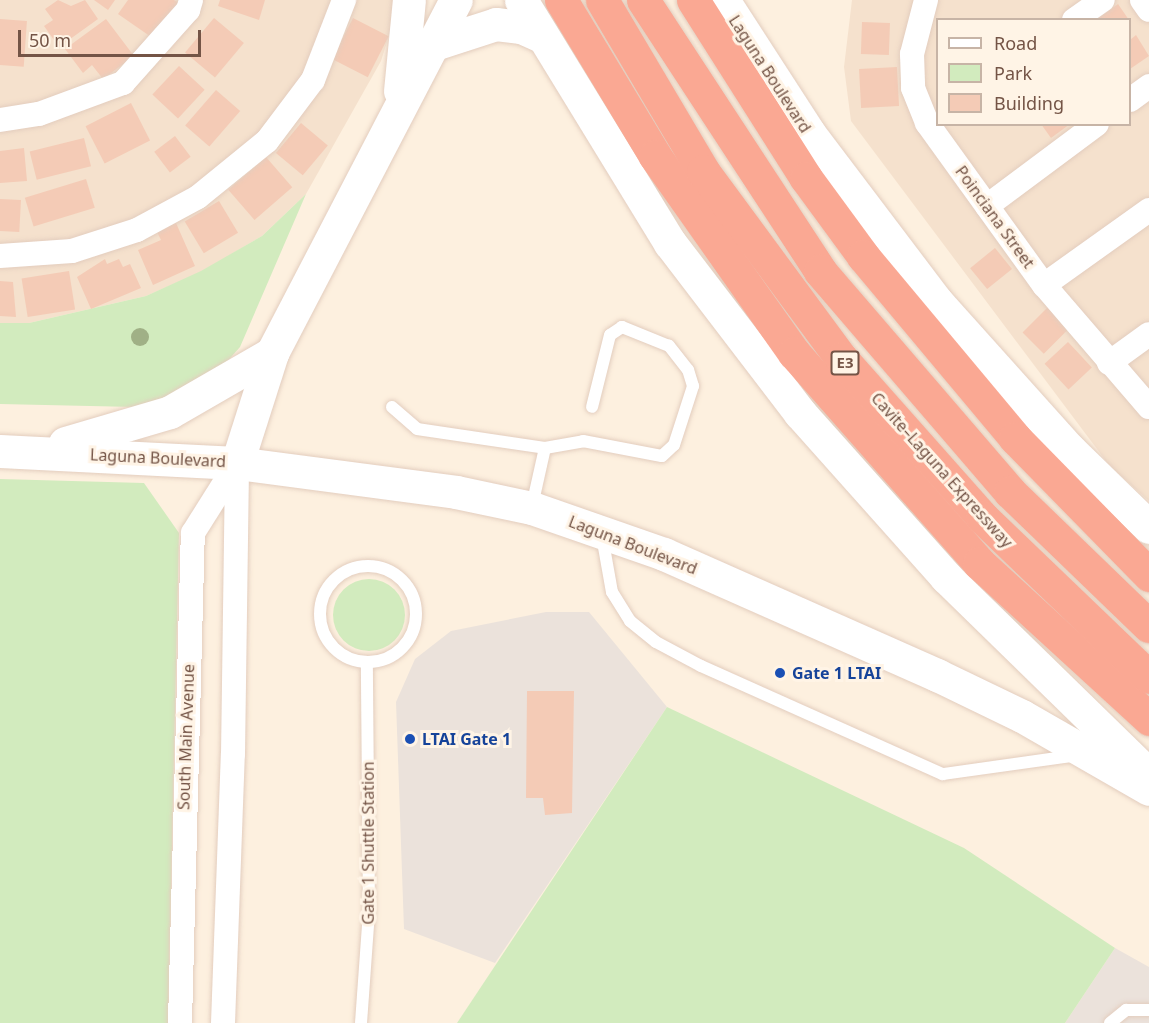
<!DOCTYPE html>
<meta charset="utf-8">
<style>
body{margin:0}
#map{position:relative;width:1149px;height:1023px;overflow:hidden;background:#fdf0df;font-family:"Noto Sans",sans-serif}
div>[style]{position:absolute}
[style*='--x']{left:calc(var(--x)*1px);top:calc(var(--y)*1px);width:calc(var(--w)*1px);rotate:calc(var(--a)*1deg)}
.residential>*{inset:0;background:#f5e1cd}
.industrial>*{inset:0;background:#ebe2db}
.green>*{inset:0;background:#d2ebbe}
.round{border-radius:50%}
.building>*{inset:0;background:#f4cbb6;transform-origin:0 0}
.roads{filter:drop-shadow(0 0 2px #e3cdbe) drop-shadow(0 0 2px #e3cdbe)}
.service>*{height:12px;margin:-6px;padding:0 6px;transform-origin:6px;border-radius:6px;background:#fff}
.service>.ring{margin:-6px;padding:0;box-sizing:content-box;background:none;border:12px solid #fff;border-radius:50%}
.minor>*{height:24px;margin:-12px;padding:0 12px;transform-origin:12px;border-radius:12px;background:#fff}
.secondary>*{height:33px;margin:-16.5px;padding:0 16.5px;transform-origin:16.5px;border-radius:16.5px;background:#fff}
.motorway>*{height:33px;margin:-16.5px;padding:0 16.5px;transform-origin:16.5px;border-radius:16.5px;background:#faa893}
.trees>*{width:18px;height:18px;margin:-9px;border-radius:50%;background:#a0b086}
.dots>*{width:16px;height:16px;translate:-50% -50%;box-sizing:border-box;border:3px solid #fff4e6;border-radius:50%}
span{translate:-50% -50%;white-space:nowrap;text-align:center;line-height:1.15;-webkit-text-stroke:6px #fff4e6;paint-order:stroke}
.shield-label span{padding:2px 4px;background:#fff4e6;border:2px solid;border-radius:4px;-webkit-text-stroke-width:0}
.shield-label{font-size:15px;color:#745446;font-weight:700}
.street-label{font-size:16px;color:#745446}
.transit-label{font-size:16px;color:#164399;font-weight:700}
.left{translate:0 -50%;text-align:left}
.legend{position:absolute;left:936px;top:18px;width:195px;height:108px;box-sizing:border-box;background:#fff4e6;border:2px solid #c7b4a6;margin:0;padding:8px 10px;list-style:none;font-size:18px;color:#745446}
.legend li{display:flex;align-items:center;gap:12px;height:30px}
.legend b{width:30px;border:2px solid #c7b4a6}
.scale{position:absolute;left:18px;top:30px;width:183px;height:27px;box-sizing:border-box;border:3px solid #745446;border-top:0;padding-left:8px;font-size:18px;line-height:21px;white-space:nowrap;color:#745446;-webkit-text-stroke:4px #fff4e6;paint-order:stroke}
</style>
<div id="map">
<div class="residential">
<i style="clip-path:polygon(0 0,400px 0,381px 61px,306px 194px,262px 236px,201px 272px,146px 296px,29px 323px,0 323px)"></i>
<i style="clip-path:polygon(evenodd,852px 0,1149px 0,1149px 501px,1109px 465px,851px 121px,844px 67px,852px 0,938px 20px,1130px 20px,1130px 124px,938px 124px,938px 20px)"></i>
</div>
<div class="industrial">
<i style="clip-path:polygon(546px 612px,589px 612px,667px 707px,495px 963px,404px 929px,396px 702px,415px 659px,451px 631px)"></i>
<i style="clip-path:polygon(1115px 948px,1149px 967px,1149px 1023px,1065px 1023px)"></i>
</div>
<div class="green">
<i style="clip-path:polygon(306px 194px,240px 347px,217px 373px,181px 396px,135px 407px,0 404px,0 323px,29px 323px,146px 296px,201px 271px,262px 236px)"></i>
<i style="clip-path:polygon(0 479px,144px 483px,179px 533px,168px 1023px,0 1023px)"></i>
<i class="round" style="left:333px;top:579px;width:72px;height:72px"></i>
<i style="clip-path:polygon(667px 707px,964px 848px,1115px 948px,1065px 1023px,457px 1023px)"></i>
</div>
<div class="building">
<i style="clip-path:polygon(58px 0,71px 6px,85px 0,98px 19px,59px 47px,44px 26px,53px 20px,45px 9px)"></i>
<i style="clip-path:polygon(94px 0,115px 0,108px 10px)"></i>
<i style="clip-path:polygon(128px 0,174px 0,180px 4px,154px 39px,118px 14px)"></i>
<i style="clip-path:polygon(220px 0,265px 0,259px 20px,218px 6px)"></i>
<i style="clip-path:polygon(1118px 4px,1129px 20px,1096px 20px)"></i>
<i style="left:214px;top:18px;width:39px;height:45px;rotate:40deg"></i>
<i style="left:353px;top:18px;width:40px;height:46px;rotate:27deg"></i>
<i style="left:0;top:19px;width:27px;height:46px;rotate:4deg"></i>
<i style="clip-path:polygon(106px 19px,134px 56px,103px 79px,92px 65px,83px 73px,65px 49px)"></i>
<i style="left:862px;top:22px;width:28px;height:32px;rotate:2deg"></i>
<i style="clip-path:polygon(1136px 35px,1149px 56px,1130px 69px,1130px 40px)"></i>
<i style="left:179px;top:66px;width:35px;height:39px;rotate:43deg"></i>
<i style="left:897px;top:67px;width:39px;height:38px;rotate:87deg"></i>
<i style="left:216px;top:90px;width:32px;height:47px;rotate:41deg"></i>
<i style="left:131px;top:103px;width:42px;height:51px;rotate:63deg"></i>
<i style="left:301px;top:123px;width:35px;height:39px;rotate:40deg"></i>
<i style="clip-path:polygon(1041px 124px,1070px 124px,1051px 138px)"></i>
<i style="left:175px;top:136px;width:26px;height:26px;rotate:53deg"></i>
<i style="left:84px;top:138px;width:29px;height:56px;rotate:76deg"></i>
<i style="clip-path:polygon(24px 148px,27px 181px,0 183px,0 151px)"></i>
<i style="left:266px;top:157px;width:40px;height:50px;rotate:49deg"></i>
<i style="left:86px;top:179px;width:30px;height:64px;rotate:73deg"></i>
<i style="left:0;top:199px;width:21px;height:32px;rotate:3deg"></i>
<i style="left:219px;top:201px;width:37px;height:40px;rotate:59deg"></i>
<i style="clip-path:polygon(176px 223px,195px 266px,153px 285px,138px 250px,161px 240px,157px 232px)"></i>
<i style="left:995px;top:248px;width:27px;height:32px;rotate:51deg"></i>
<i style="clip-path:polygon(105px 259px,107px 264px,119px 259px,123px 267px,130px 264px,141px 288px,91px 309px,77px 277px)"></i>
<i style="left:69px;top:271px;width:39px;height:48px;rotate:81deg"></i>
<i style="clip-path:polygon(0 281px,13px 282px,16px 317px,0 316px)"></i>
<i style="left:1048px;top:307px;width:30px;height:36px;rotate:45deg"></i>
<i style="left:1068px;top:342px;width:35px;height:32px;rotate:47deg"></i>
<i style="clip-path:polygon(527px 691px,574px 691px,572px 813px,545px 815px,543px 798px,526px 798px)"></i>
</div>
<div class="roads">
<div class="service">
<i style="--x:392;--y:407;--w:33;--a:41"></i>
<i style="--x:417;--y:429;--w:129;--a:8.4"></i>
<i style="--x:545;--y:448;--w:39;--a:-10"></i>
<i style="--x:583;--y:441;--w:80;--a:10.8"></i>
<i style="--x:662;--y:456;--w:16;--a:-43"></i>
<i style="--x:674;--y:445;--w:62;--a:-72.1"></i>
<i style="--x:693;--y:386;--w:17;--a:-107"></i>
<i style="--x:688;--y:370;--w:31;--a:-128"></i>
<i style="--x:669;--y:346;--w:51;--a:-158"></i>
<i style="--x:622;--y:327;--w:14;--a:146"></i>
<i style="--x:610;--y:335;--w:74;--a:104"></i>
<i style="--x:532;--y:506;--w:59;--a:-77.4"></i>
<i style="--x:602;--y:536;--w:57;--a:79.9"></i>
<i style="--x:612;--y:592;--w:34;--a:58"></i>
<i style="--x:630;--y:621;--w:33;--a:39"></i>
<i style="--x:656;--y:642;--w:51;--a:28.1"></i>
<i style="--x:701;--y:666;--w:265;--a:24.1"></i>
<i style="--x:943;--y:774;--w:136;--a:-8"></i>
<i class="ring" style="left:320px;top:566px;width:84px;height:84px"></i>
<i style="--x:361;--y:1023;--w:112;--a:-85.9"></i>
<i style="--x:369;--y:911;--w:248;--a:-90.5"></i>
<i style="--x:1110;--y:1023;--w:21;--a:-39"></i>
<i style="--x:1126;--y:1010;--w:23;--a:0"></i>
</div>
<div class="minor">
<i style="--x:926;--y:0;--w:56;--a:104.5"></i>
<i style="--x:912;--y:54;--w:34;--a:88"></i>
<i style="--x:913;--y:88;--w:38;--a:68"></i>
<i style="--x:927;--y:123;--w:200;--a:54.2"></i>
<i style="--x:1044;--y:285;--w:161;--a:49.3"></i>
<i style="--x:1142;--y:0;--w:12;--a:55"></i>
<i style="--x:1074;--y:20;--w:35;--a:-35"></i>
<i style="--x:1130;--y:100;--w:24;--a:-36"></i>
<i style="--x:0;--y:120;--w:39;--a:-9"></i>
<i style="--x:39;--y:114;--w:90;--a:-20.3"></i>
<i style="--x:123;--y:83;--w:98;--a:-48.3"></i>
<i style="--x:188;--y:10;--w:10;--a:-73"></i>
<i style="--x:987;--y:206;--w:137;--a:-36.7"></i>
<i style="--x:0;--y:256;--w:72;--a:-4"></i>
<i style="--x:72;--y:251;--w:68;--a:-17.9"></i>
<i style="--x:137;--y:230;--w:69;--a:-28.4"></i>
<i style="--x:198;--y:197;--w:89;--a:-39.1"></i>
<i style="--x:267;--y:141;--w:76;--a:-53"></i>
<i style="--x:313;--y:80;--w:86;--a:-68.8"></i>
<i style="--x:1044;--y:285;--w:129;--a:-35.5"></i>
<i style="--x:1109;--y:363;--w:49;--a:-35.9"></i>
<i style="--x:180;--y:1023;--w:490;--a:-88.5"></i>
<i style="--x:193;--y:533;--w:83;--a:-57.8"></i>
<i style="--x:223;--y:1023;--w:269;--a:-87.9"></i>
<i style="--x:233;--y:754;--w:291;--a:-89.2"></i>
</div>
<div class="secondary">
<i style="--x:521;--y:0;--w:285;--a:58.5"></i>
<i style="--x:670;--y:243;--w:214;--a:52.6"></i>
<i style="--x:800;--y:413;--w:220;--a:48.3"></i>
<i style="--x:946;--y:577;--w:275;--a:44.3"></i>
<i style="--x:723;--y:0;--w:158;--a:57.1"></i>
<i style="--x:809;--y:133;--w:212;--a:52.9"></i>
<i style="--x:937;--y:302;--w:199;--a:48.1"></i>
<i style="--x:1070;--y:450;--w:110;--a:44.3"></i>
<i style="--x:431;--y:45;--w:68;--a:-17.9"></i>
<i style="--x:496;--y:24;--w:25;--a:7"></i>
<i style="--x:521;--y:27;--w:22;--a:24"></i>
<i style="--x:400;--y:91;--w:91;--a:-84.4"></i>
<i style="--x:65;--y:443;--w:109;--a:-16.4"></i>
<i style="--x:170;--y:412;--w:118;--a:-30"></i>
<i style="--x:0;--y:451;--w:237;--a:2.9"></i>
<i style="--x:237;--y:463;--w:221;--a:7.5"></i>
<i style="--x:456;--y:492;--w:78;--a:11.9"></i>
<i style="--x:532;--y:508;--w:140;--a:19.2"></i>
<i style="--x:664;--y:554;--w:299;--a:23.9"></i>
<i style="--x:937;--y:675;--w:94;--a:25.8"></i>
<i style="--x:1022;--y:716;--w:146;--a:29.9"></i>
<i style="--x:237;--y:463;--w:115;--a:-72.3"></i>
<i style="--x:272;--y:353;--w:398;--a:-62.5"></i>
</div>
<div class="motorway">
<i style="--x:561;--y:0;--w:182;--a:58.9"></i>
<i style="--x:655;--y:156;--w:241;--a:54.8"></i>
<i style="--x:794;--y:353;--w:280;--a:48.6"></i>
<i style="--x:979;--y:563;--w:231;--a:42.5"></i>
<i style="--x:602;--y:0;--w:199;--a:59.4"></i>
<i style="--x:703;--y:171;--w:232;--a:53.6"></i>
<i style="--x:841;--y:358;--w:213;--a:48.4"></i>
<i style="--x:982;--y:517;--w:231;--a:43.8"></i>
<i style="--x:643;--y:0;--w:324;--a:56.8"></i>
<i style="--x:820;--y:271;--w:291;--a:49.3"></i>
<i style="--x:1010;--y:492;--w:193;--a:44"></i>
<i style="--x:693;--y:0;--w:211;--a:57.6"></i>
<i style="--x:806;--y:178;--w:97;--a:53.8"></i>
<i style="--x:863;--y:256;--w:237;--a:50.1"></i>
<i style="--x:1015;--y:438;--w:192;--a:45.6"></i>
</div>
</div>
<div class="trees">
<i style="left:140px;top:337px"></i>
</div>
<div class="dots">
<i style="left:780px;top:673px;background:#1a4fb4"></i>
<i style="left:410px;top:739px;background:#1a4fb4"></i>
</div>
<div class="shield-label">
<span style="left:845px;top:363px">E3</span>
</div>
<div class="street-label">
<span style="left:770px;top:74px;rotate:57deg">Laguna Boulevard</span>
<span style="left:995px;top:217px;rotate:54deg">Poinciana Street</span>
<span style="left:158px;top:458px;rotate:3deg">Laguna Boulevard</span>
<span style="left:942px;top:470px;rotate:48deg">Cavite–Laguna Expressway</span>
<span style="left:633px;top:545px;rotate:21deg">Laguna Boulevard</span>
<span style="left:186px;top:737px;rotate:-88deg">South Main Avenue</span>
<span style="left:368px;top:843px;rotate:-90deg">Gate 1 Shuttle Station</span>
</div>
<div class="transit-label">
<span class="left" style="left:792px;top:673px">Gate 1 LTAI</span>
<span class="left" style="left:422px;top:739px">LTAI Gate 1</span>
</div>
<ul class="legend">
<li><b style="height:8px;background:#fff"></b>Road</li>
<li><b style="height:16px;background:#d2ebbe"></b>Park</li>
<li><b style="height:16px;background:#f4cbb6"></b>Building</li>
</ul>
<div class="scale">50 m</div>
</div>
